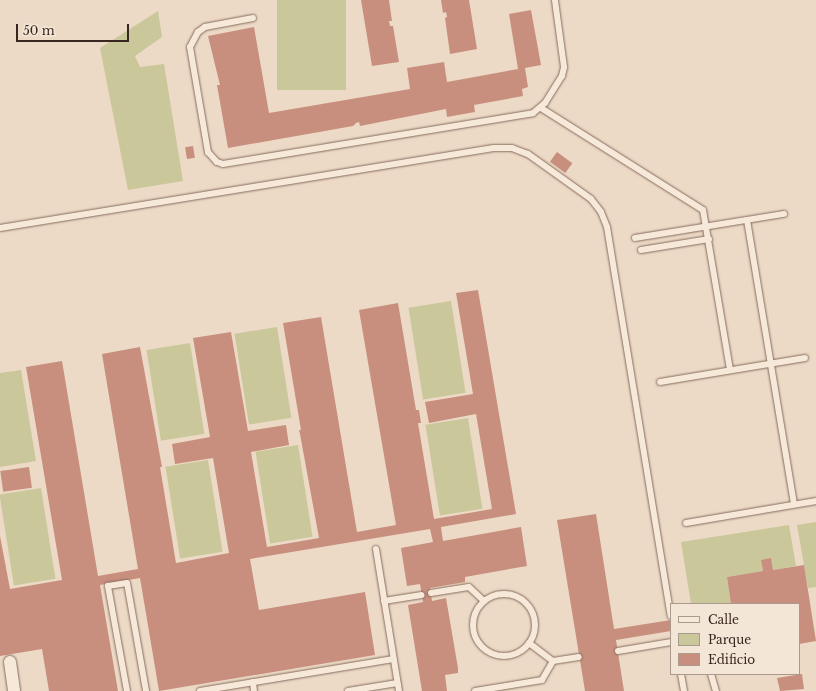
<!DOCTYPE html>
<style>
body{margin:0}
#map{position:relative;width:816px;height:691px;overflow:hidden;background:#ecdac6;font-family:"Libre Baskerville",serif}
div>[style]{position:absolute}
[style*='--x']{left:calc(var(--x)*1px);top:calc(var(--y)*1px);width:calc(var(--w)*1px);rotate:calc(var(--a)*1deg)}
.green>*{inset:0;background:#cac79b;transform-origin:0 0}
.building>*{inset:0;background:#c88f7e;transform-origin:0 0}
.roads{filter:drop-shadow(0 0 1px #876b5d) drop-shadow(0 0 1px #876b5d)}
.service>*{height:6px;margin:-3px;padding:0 3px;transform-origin:3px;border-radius:3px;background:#f7e9d9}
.service>.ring{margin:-3px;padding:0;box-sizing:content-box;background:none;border:6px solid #f7e9d9;border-radius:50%}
.minor>*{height:12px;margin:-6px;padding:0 6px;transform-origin:6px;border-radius:6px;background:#f7e9d9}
span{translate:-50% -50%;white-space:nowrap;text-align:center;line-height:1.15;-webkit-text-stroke:4px #f4e6d6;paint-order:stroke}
.legend{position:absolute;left:670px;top:603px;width:130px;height:72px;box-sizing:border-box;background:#f4e6d6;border:1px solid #a99a8d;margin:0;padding:5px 7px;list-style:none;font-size:12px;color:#382720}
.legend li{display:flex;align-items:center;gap:8px;height:20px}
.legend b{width:20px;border:1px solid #a99a8d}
.scale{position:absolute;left:16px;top:24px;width:113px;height:18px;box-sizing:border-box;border:2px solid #382720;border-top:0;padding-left:5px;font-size:12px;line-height:14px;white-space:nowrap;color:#382720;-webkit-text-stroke:3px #f4e6d6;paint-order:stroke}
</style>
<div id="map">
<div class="green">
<i style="left:277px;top:0;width:69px;height:90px"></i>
<i style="clip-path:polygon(158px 11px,162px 37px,135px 56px,140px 67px,164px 64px,183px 181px,128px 190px,100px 48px)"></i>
<i style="left:451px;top:301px;width:93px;height:43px;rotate:81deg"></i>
<i style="left:277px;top:327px;width:92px;height:43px;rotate:81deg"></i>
<i style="left:190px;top:343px;width:92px;height:44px;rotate:81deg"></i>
<i style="clip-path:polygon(21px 370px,36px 461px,0 467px,0 373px)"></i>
<i style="left:468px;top:418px;width:92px;height:43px;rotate:81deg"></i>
<i style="left:298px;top:445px;width:93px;height:43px;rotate:81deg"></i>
<i style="left:208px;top:460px;width:93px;height:43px;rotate:81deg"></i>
<i style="left:41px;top:488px;width:92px;height:42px;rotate:81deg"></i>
<i style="clip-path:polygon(816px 522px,816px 587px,808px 588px,797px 525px)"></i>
<i style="clip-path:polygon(789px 525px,796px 566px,773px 570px,771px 559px,761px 560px,763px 571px,727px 577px,731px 604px,691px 604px,681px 542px)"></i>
</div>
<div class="building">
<i style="clip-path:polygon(361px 0,389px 0,392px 21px,389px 21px,390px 26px,393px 26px,399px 62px,372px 66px)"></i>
<i style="clip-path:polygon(441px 0,469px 0,477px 49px,450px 54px,445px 18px,447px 17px,446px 12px,443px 13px)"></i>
<i style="clip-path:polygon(531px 10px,541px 65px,525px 68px,528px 87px,522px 89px,523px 96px,474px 105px,475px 112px,447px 117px,446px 109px,360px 126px,359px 122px,356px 123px,353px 126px,228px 148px,217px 85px,220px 85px,208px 36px,254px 27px,269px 113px,410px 89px,407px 68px,444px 62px,447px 82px,518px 69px,509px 14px)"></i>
<i style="left:193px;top:146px;width:12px;height:8px;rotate:81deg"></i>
<i style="left:557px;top:152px;width:19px;height:12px;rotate:36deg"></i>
<i style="clip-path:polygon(478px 290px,516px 514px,441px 527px,443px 541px,521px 527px,527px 566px,465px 577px,465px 582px,430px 588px,432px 601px,446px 598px,458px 668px,458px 673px,445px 675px,447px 691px,422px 691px,408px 605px,423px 602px,420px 584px,407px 586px,401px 548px,433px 542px,430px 529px,250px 559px,259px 610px,365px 592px,375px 655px,159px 691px,140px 578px,100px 585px,118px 691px,49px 691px,42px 649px,0 656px,0 536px,10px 589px,62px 580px,26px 367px,62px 361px,98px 576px,138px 569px,102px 354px,140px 347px,162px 467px,160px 467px,176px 563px,229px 553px,213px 458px,175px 464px,172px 444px,210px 437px,193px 338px,231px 332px,248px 431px,286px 425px,289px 445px,251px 452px,267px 547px,319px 538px,300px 434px,299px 430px,301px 430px,283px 323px,321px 317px,357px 532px,396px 525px,359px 310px,398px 303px,416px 410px,419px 410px,421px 423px,418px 423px,434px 519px,492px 509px,476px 414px,429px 423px,425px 402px,473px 394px,456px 293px)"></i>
<i style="left:29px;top:467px;width:21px;height:29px;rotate:82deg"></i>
<i style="clip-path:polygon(596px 514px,614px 629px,671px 620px,671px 631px,616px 640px,624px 691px,585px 691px,557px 520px)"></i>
<i style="clip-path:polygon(771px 558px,773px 570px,804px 565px,816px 641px,799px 644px,799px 604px,731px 604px,727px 577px,763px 571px,761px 560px)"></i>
<i style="clip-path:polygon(802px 674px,804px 689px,780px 691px,777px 678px)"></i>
</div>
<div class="roads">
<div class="service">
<i style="--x:253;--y:18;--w:49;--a:169.4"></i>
<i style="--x:205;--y:27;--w:9;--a:144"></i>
<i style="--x:198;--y:32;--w:17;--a:118"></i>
<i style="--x:190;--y:47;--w:107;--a:80.3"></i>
<i style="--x:208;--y:152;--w:13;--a:48"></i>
<i style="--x:217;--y:162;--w:6;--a:18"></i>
<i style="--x:223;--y:164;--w:314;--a:-9.3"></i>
<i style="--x:533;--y:113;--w:16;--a:-40"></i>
<i style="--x:545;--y:103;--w:32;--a:-58"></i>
<i style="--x:562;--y:76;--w:9;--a:-77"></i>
<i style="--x:564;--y:67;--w:68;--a:-97.7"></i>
<i style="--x:541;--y:108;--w:191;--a:32.2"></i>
<i style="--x:703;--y:210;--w:162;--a:80.4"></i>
<i style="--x:747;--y:220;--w:288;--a:80.6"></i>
<i style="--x:0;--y:228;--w:500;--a:-9.2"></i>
<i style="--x:494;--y:148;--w:18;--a:0"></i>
<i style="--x:512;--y:148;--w:17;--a:21"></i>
<i style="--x:528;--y:154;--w:77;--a:35.5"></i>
<i style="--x:591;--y:199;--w:16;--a:52"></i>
<i style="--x:601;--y:212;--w:16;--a:68"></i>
<i style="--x:607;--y:227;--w:394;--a:80.7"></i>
<i style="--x:635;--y:238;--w:151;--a:-9.2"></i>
<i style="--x:641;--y:250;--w:69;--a:-9.2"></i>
<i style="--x:660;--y:382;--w:147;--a:-9.4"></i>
<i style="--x:686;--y:523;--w:132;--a:-9.6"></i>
<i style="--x:376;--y:549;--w:144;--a:80.8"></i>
<i style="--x:431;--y:593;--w:38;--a:-9"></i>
<i style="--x:469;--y:587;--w:21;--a:43"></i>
<i class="ring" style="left:473px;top:594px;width:56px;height:56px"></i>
<i style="--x:384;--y:601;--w:38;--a:-9"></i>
<i style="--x:529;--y:643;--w:30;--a:37"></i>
<i style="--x:553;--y:661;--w:26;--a:-9"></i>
<i style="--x:618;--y:651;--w:54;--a:-9.6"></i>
<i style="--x:681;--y:674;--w:17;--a:80"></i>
<i style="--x:711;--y:674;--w:18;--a:74"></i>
<i style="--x:253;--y:682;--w:9;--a:84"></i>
<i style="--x:127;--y:691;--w:107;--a:-100.3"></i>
<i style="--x:108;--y:586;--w:19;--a:-9"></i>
<i style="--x:127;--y:583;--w:110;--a:80"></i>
<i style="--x:200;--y:691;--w:196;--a:-9.4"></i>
<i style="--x:348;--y:691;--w:50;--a:-9.3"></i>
<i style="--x:475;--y:691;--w:68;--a:-9.3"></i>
<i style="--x:542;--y:680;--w:22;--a:-60"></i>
</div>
<div class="minor">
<i style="--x:10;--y:662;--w:29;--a:82"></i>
</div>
</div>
<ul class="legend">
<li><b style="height:5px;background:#f7e9d9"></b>Calle</li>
<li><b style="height:11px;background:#cac79b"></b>Parque</li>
<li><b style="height:11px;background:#c88f7e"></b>Edificio</li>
</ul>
<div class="scale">50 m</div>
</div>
